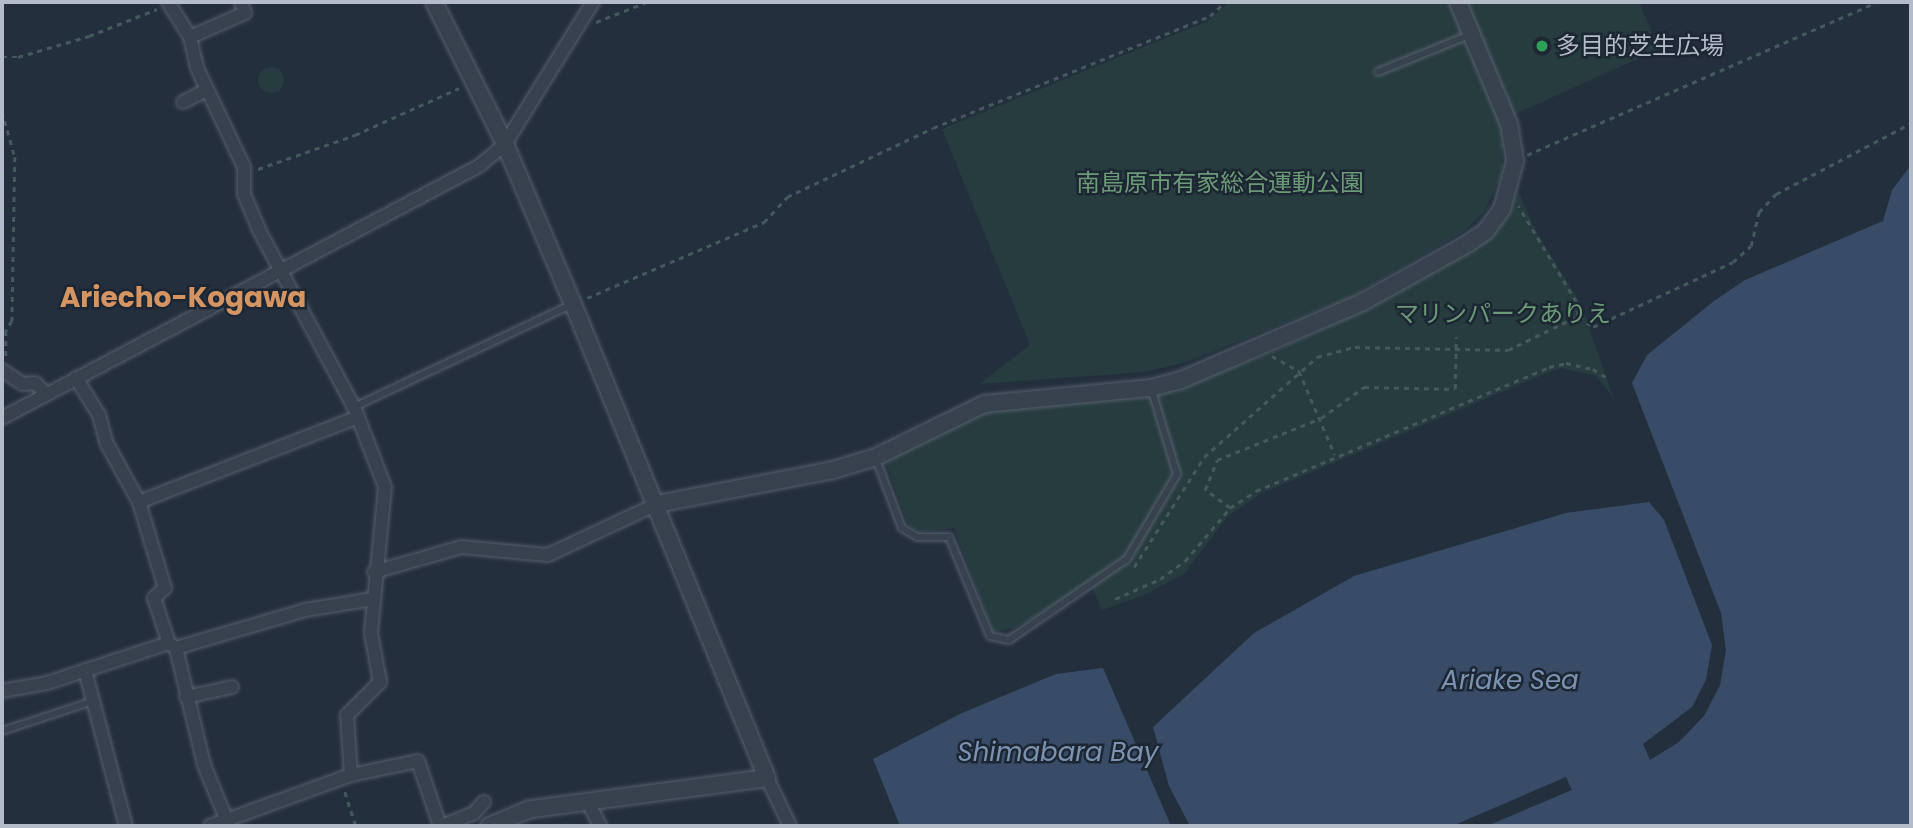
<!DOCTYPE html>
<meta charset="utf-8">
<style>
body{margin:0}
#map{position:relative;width:1913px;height:828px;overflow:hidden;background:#242f3e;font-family:Poppins,"Noto Sans JP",sans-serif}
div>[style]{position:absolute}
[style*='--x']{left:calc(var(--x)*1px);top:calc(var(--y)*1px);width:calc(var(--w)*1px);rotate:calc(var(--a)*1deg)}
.green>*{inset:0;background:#263c3f}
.round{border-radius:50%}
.water>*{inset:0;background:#394c67}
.pier>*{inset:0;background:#242f3e}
.path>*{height:2.5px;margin-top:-1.25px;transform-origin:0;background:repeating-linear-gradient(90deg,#44595c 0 5px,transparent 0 10px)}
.roads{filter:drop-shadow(0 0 2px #565f6c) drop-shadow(0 0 2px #565f6c)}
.service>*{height:6px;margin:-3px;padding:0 3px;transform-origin:3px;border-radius:3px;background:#38414e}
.minor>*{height:12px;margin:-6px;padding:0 6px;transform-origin:6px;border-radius:6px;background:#38414e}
.tertiary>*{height:16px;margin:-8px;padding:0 8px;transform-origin:8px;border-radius:8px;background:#38414e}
.dots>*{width:19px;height:19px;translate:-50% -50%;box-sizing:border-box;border:4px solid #1d2633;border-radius:50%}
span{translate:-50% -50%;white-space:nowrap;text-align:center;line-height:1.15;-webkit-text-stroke:5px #1d2633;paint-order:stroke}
.poi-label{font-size:24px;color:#b4bcc9}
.left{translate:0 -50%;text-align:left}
.park-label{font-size:24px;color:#6b9a76}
.water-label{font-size:26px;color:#7c92b1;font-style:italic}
.quarter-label{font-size:28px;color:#d59563;font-weight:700}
.frame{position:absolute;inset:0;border:4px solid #b4bcc9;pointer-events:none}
</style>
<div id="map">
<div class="green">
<i style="clip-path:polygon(1229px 2px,1639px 2px,1659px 49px,1502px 120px,1502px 173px,1484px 212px,1463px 232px,1350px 297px,1187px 362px,1145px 372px,979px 384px,1030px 345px,942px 129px,1208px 21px)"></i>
<i class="round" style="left:258px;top:67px;width:26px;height:26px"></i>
<i style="clip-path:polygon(1518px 191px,1537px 233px,1581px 304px,1613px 397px,1596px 376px,1561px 368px,1542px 375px,1262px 493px,1228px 516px,1184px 574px,1142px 596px,1102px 610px,1090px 583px,1015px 628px,993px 632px,954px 528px,920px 532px,909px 527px,886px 463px,917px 443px,993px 409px,1183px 386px,1278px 350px,1363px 310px,1508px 211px)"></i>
</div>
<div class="water">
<i style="clip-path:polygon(1911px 165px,1911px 826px,1190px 826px,1169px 786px,1153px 727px,1254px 633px,1354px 576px,1566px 513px,1649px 502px,1664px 520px,1712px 645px,1706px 680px,1692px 707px,1643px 744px,1650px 760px,1679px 742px,1704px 716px,1720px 685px,1726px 650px,1721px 613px,1632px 383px,1647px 355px,1714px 301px,1745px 280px,1883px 221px,1892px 190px)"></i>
<i style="clip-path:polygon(1103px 668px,1171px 826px,900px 826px,873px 759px,962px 713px,1056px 674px)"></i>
</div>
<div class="pier">
<i style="clip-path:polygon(1566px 777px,1572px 790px,1487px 826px,1452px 826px)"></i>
</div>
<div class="path">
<i style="--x:596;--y:22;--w:55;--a:-21.4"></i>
<i style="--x:2;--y:57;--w:16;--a:0"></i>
<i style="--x:18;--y:57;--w:74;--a:-16.5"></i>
<i style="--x:89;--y:36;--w:73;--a:-21.7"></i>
<i style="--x:2;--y:111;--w:48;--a:74.2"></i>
<i style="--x:15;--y:157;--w:164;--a:91"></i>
<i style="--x:12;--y:321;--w:12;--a:121"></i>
<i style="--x:6;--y:331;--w:28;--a:90"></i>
<i style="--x:1527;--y:155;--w:383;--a:-23.6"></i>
<i style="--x:258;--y:169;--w:103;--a:-19.3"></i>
<i style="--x:355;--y:135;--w:114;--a:-24.3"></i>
<i style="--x:587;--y:298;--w:193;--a:-23.2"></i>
<i style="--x:764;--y:222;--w:34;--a:-47"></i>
<i style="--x:787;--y:197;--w:161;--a:-25.3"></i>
<i style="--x:933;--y:128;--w:299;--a:-22"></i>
<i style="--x:1210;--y:16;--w:21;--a:-43"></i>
<i style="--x:1579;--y:316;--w:18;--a:38"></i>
<i style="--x:1593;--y:327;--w:154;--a:-24.9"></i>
<i style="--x:1733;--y:262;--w:24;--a:-42"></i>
<i style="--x:1751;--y:246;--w:35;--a:-77"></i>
<i style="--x:1759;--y:212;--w:25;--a:-47"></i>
<i style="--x:1776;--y:194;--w:153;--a:-27.7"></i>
<i style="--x:1272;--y:356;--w:31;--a:29"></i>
<i style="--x:1299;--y:371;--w:91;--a:66.8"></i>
<i style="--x:1230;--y:508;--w:31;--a:-144"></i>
<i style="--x:1205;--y:490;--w:32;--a:-68"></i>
<i style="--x:1217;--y:460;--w:112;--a:-22"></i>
<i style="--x:1321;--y:418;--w:53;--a:-35.8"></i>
<i style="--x:1364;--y:387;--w:91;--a:1.3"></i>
<i style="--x:1455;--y:389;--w:52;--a:-88.9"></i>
<i style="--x:1134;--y:567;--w:130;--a:-57.5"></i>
<i style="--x:1204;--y:457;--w:151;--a:-41.5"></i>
<i style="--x:1317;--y:357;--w:39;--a:-15"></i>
<i style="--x:1355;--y:347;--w:153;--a:1.1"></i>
<i style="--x:1508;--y:350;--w:78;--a:-25.9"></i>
<i style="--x:1578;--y:316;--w:14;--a:-98"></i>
<i style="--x:1576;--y:302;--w:112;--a:-121.1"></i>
<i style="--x:1115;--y:599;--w:49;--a:-24"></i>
<i style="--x:1160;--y:579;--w:31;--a:-36"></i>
<i style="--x:1185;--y:561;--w:70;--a:-49.7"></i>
<i style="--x:1230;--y:508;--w:31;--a:-33"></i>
<i style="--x:1256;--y:491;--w:318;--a:-22.9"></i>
<i style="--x:1549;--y:367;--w:17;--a:-13"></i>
<i style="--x:1566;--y:363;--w:28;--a:13"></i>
<i style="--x:1593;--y:369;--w:15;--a:32"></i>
<i style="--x:345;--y:792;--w:36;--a:72"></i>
</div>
<div class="roads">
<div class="service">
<i style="--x:1378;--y:72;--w:98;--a:-22.1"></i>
<i style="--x:354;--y:407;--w:240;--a:-25.2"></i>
<i style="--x:876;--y:459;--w:74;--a:69.4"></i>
<i style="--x:902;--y:528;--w:17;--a:31"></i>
<i style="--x:917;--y:537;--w:32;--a:0"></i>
<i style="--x:949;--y:537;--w:107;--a:67.5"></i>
<i style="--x:990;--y:636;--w:19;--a:12"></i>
<i style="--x:1009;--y:640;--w:143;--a:-34.5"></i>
<i style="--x:1127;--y:559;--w:99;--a:-59.5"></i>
<i style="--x:1177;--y:474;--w:90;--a:-106.8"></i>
<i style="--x:2;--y:731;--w:96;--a:-18.2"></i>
</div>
<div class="minor">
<i style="--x:168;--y:2;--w:41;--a:57.8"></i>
<i style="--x:190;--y:37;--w:32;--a:77"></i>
<i style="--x:197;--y:68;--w:110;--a:64.6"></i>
<i style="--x:244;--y:167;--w:27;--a:90"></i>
<i style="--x:244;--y:194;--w:41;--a:67.2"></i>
<i style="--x:260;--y:232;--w:199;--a:61.8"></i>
<i style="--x:354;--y:407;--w:86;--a:68.8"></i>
<i style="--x:385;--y:487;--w:147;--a:95.5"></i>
<i style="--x:371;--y:633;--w:50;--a:79.6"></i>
<i style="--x:380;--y:682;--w:47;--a:135"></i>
<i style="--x:347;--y:715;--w:60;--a:86.2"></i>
<i style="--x:190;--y:37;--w:60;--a:-23.6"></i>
<i style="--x:245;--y:13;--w:12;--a:-110"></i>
<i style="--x:183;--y:102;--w:27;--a:-27"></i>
<i style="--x:2;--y:370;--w:25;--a:34"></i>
<i style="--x:23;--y:384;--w:12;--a:-5"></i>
<i style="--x:35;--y:383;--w:16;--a:43"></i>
<i style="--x:76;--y:378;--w:44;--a:58.1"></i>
<i style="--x:99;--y:415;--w:30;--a:75"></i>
<i style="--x:107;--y:444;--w:66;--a:61.1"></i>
<i style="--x:139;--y:502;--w:90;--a:73.2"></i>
<i style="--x:165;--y:588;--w:15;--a:138"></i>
<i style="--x:154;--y:598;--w:47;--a:71.6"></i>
<i style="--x:169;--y:643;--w:9;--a:36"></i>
<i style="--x:176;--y:648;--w:120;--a:76.5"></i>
<i style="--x:204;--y:765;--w:66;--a:67.7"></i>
<i style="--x:2;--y:418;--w:539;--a:-27.85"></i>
<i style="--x:479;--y:166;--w:34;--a:-40"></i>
<i style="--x:505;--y:144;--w:167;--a:-58.2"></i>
<i style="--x:139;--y:502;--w:235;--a:-21.2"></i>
<i style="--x:374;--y:572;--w:91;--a:-16"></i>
<i style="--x:461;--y:547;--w:87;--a:5.3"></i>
<i style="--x:548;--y:555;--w:120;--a:-25.1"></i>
<i style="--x:176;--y:648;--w:134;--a:-16.4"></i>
<i style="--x:305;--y:610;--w:69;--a:-9.2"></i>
<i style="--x:85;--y:670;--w:161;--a:75.3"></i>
<i style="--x:2;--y:691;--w:46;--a:-10.1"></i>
<i style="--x:47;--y:683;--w:128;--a:-18.2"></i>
<i style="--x:186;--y:697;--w:47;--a:-12.3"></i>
<i style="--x:767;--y:778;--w:53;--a:64.4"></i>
<i style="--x:588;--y:802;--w:27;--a:63"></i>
<i style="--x:210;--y:826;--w:150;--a:-19.9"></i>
<i style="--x:351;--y:775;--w:68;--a:-11.8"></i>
<i style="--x:418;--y:761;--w:69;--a:71.3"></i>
<i style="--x:442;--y:826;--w:35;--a:-22"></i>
<i style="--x:474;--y:813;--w:15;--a:-48"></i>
</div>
<div class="tertiary">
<i style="--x:434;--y:2;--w:159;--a:63.4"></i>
<i style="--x:505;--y:144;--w:174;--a:67"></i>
<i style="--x:573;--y:304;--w:512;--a:67.74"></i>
<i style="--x:767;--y:778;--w:239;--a:172.5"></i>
<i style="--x:530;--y:809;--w:44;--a:157.5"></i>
<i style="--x:657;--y:504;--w:179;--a:-10.9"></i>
<i style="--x:833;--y:470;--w:45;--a:-16.8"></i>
<i style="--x:876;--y:457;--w:120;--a:-26.1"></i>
<i style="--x:984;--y:404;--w:168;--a:-5.5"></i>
<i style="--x:1151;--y:388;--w:31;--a:-15"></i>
<i style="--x:1181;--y:380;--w:196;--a:-23.2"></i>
<i style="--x:1361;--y:303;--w:121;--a:-29.1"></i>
<i style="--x:1467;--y:244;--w:23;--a:-34"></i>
<i style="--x:1486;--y:231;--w:27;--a:-54"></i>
<i style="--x:1502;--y:209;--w:50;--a:-74.8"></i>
<i style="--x:1515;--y:161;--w:37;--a:-99"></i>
<i style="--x:1509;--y:124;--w:132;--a:-112.7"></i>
</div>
</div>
<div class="dots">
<i style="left:1542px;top:46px;background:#2e9e5b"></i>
</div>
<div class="poi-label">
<span class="left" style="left:1556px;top:46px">多目的芝生広場</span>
</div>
<div class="park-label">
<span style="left:1220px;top:183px">南島原市有家総合運動公園</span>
<span style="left:1503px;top:314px">マリンパークありえ</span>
</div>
<div class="water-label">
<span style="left:1510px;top:681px">Ariake Sea</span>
<span style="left:1058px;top:753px">Shimabara Bay</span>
</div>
<div class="quarter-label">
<span style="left:183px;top:298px">Ariecho-Kogawa</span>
</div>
<div class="frame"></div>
</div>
